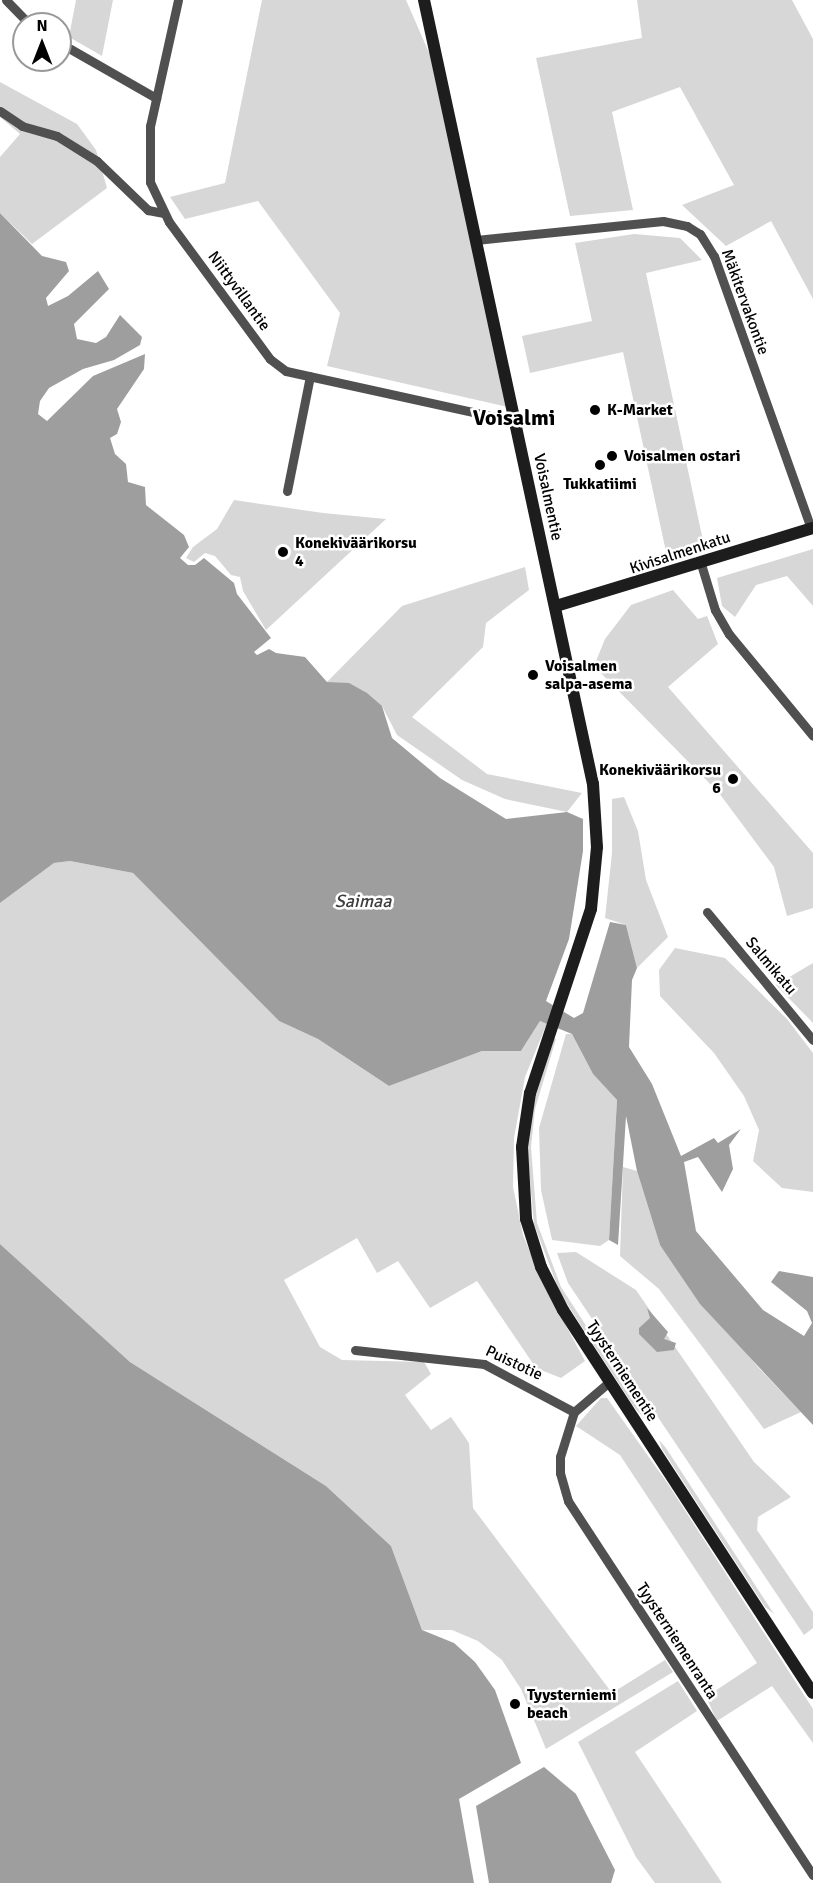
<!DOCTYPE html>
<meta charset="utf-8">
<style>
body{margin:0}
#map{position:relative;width:813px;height:1883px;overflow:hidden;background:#fff;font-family:Signika,sans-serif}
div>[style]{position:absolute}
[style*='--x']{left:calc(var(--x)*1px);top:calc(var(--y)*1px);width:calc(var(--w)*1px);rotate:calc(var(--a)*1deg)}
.green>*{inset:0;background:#d7d7d7}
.water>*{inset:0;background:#9e9e9e}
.street>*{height:9px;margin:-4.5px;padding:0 4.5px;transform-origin:4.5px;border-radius:4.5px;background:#505050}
.secondary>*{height:12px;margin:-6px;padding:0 6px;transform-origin:6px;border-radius:6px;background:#1d1d1d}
.dots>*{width:16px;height:16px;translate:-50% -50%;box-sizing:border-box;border:3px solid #fff;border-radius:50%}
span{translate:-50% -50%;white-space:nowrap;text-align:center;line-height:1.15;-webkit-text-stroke:5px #fff;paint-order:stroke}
.street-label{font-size:16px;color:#000}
.poi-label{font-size:16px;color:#000;font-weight:700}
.left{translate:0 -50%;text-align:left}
.right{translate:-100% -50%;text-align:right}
.water-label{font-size:18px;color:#3f3f3f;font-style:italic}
.district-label{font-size:22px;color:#000;font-weight:700}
.north{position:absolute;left:12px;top:12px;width:60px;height:60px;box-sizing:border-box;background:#fff;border:2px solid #999;border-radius:50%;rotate:0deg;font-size:16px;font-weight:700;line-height:24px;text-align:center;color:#000}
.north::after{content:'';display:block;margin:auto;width:21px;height:27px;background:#000;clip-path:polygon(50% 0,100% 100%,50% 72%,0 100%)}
</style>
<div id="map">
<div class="green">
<i style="clip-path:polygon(76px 0,113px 0,102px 56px,69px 37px)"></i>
<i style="clip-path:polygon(262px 0,406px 0,430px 55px,508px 407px,327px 366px,340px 313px,258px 201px,185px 219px,170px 197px,225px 183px)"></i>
<i style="clip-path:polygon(637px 0,792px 0,813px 39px,813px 299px,771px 221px,726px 246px,682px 205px,734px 185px,680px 87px,612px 112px,633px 210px,570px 216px,536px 58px,642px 38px)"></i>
<i style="clip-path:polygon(0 82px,77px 124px,96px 150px,107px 188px,32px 244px,0 213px,0 157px,20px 134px,0 117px)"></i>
<i style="clip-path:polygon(634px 234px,680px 238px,702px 260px,646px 273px,705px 550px,668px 561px,623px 352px,530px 373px,522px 336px,592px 321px,575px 243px)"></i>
<i style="clip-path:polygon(234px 500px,323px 513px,386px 519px,266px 630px,243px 591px,240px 577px,231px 575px,215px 556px,205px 553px,194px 562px,186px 558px,193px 547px,217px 529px)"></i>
<i style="clip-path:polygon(813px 549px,813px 606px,787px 576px,756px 585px,735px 617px,722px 606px,717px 578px)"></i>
<i style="clip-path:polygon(525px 567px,529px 590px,486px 623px,483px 647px,412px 717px,487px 774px,582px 793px,567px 812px,505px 799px,462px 780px,397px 735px,382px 706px,327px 682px,402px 606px)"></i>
<i style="clip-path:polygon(673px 590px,698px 619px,707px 616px,718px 644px,668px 687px,813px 853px,813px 908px,787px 916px,774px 867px,719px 793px,594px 666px,605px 639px,631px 605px)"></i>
<i style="clip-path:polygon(624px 797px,638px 831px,646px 880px,668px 937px,637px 968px,626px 925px,605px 918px,612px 853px,612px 799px)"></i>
<i style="clip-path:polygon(70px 861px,133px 873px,279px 1021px,318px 1039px,389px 1086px,482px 1051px,521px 1051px,540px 1021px,547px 1023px,525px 1077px,514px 1138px,513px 1187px,523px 1235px,543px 1283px,585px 1361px,561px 1378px,536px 1368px,477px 1281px,430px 1308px,398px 1261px,377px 1273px,357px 1238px,284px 1280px,320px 1347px,342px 1360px,424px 1362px,431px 1374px,405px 1395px,431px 1430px,451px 1417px,469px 1443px,473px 1508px,612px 1693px,665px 1660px,673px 1672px,546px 1749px,521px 1689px,502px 1660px,478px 1641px,452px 1630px,422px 1630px,391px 1546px,326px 1486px,130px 1362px,0 1244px,0 903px,54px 863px)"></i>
<i style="clip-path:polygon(675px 948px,725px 958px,787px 1019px,813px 1053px,813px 1192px,782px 1188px,753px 1161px,759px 1130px,744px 1096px,714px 1053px,660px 996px,659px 970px)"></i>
<i style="clip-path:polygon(813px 963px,813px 1023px,776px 985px)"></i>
<i style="clip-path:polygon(566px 1034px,572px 1034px,593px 1074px,617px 1100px,609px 1240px,600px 1246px,552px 1240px,541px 1190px,539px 1128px)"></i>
<i style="clip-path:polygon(553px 1038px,556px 1039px,535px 1109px,531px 1147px,537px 1223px,561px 1287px,651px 1426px,634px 1407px,560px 1293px,534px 1224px,527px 1148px,532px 1108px)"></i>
<i style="clip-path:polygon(623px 1167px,637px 1171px,660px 1245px,758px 1367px,801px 1412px,764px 1429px,659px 1289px,620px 1256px)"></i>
<i style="clip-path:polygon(576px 1252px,636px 1290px,754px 1462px,791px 1497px,758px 1517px,757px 1530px,813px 1612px,813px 1628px,804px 1635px,568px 1283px,557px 1253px)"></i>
<i style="clip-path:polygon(601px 1398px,607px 1398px,668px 1484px,813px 1709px,813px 1743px,772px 1686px,717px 1721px,706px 1697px,757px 1663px,620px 1455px,576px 1426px)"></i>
<i style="clip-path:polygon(659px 1440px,666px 1448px,774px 1614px,765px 1607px,662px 1449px)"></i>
<i style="clip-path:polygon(678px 1681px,697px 1711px,635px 1752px,722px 1883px,655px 1883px,636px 1857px,578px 1742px)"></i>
</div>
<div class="water">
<i style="clip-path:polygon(0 213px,42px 256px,66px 262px,69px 271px,46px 298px,48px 306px,68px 296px,98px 271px,109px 289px,74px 324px,77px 339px,96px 343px,106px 337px,120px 315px,142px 337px,140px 345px,114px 360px,83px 369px,49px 388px,40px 401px,38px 414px,47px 421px,93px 376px,145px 354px,144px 369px,117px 409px,121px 422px,117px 434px,110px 438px,115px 454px,126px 464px,128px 482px,145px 487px,146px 505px,184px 535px,189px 547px,180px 558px,188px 565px,195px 565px,204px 558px,234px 583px,237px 594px,271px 638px,254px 652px,257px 655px,269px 649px,276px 653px,305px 657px,327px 682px,349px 683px,367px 693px,382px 706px,392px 738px,440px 778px,506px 819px,567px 812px,583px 819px,583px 851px,569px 939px,546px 1001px,574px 1018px,583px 1013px,610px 922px,626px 925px,637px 968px,632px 980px,629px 1047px,652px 1084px,681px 1156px,714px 1138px,718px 1143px,741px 1129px,729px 1145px,733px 1169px,722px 1192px,698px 1157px,684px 1162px,696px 1231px,763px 1310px,804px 1336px,812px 1323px,807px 1311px,771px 1282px,779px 1271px,813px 1277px,813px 1425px,700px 1304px,660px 1245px,637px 1171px,626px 1116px,618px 1245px,609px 1240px,617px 1100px,593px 1074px,572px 1034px,540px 1021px,521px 1051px,482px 1051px,389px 1086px,318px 1039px,279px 1021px,133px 873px,70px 861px,54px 863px,0 903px)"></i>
<i style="clip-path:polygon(0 1244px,130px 1362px,326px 1486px,391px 1546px,422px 1630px,454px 1643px,475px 1662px,495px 1690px,521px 1763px,459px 1799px,474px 1883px,0 1883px)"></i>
<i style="clip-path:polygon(647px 1308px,668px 1332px,664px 1339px,676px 1343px,674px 1350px,657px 1352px,639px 1334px,639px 1328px,650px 1318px)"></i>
<i style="clip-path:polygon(544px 1767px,576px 1794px,615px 1870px,611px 1883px,489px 1883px,476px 1806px)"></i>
</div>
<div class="street">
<i style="--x:6;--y:0;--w:33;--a:46"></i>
<i style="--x:178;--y:0;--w:129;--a:102.5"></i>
<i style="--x:150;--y:126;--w:56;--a:90"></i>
<i style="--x:150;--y:182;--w:44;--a:64.6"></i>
<i style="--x:169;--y:222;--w:170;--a:53.6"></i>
<i style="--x:270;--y:359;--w:20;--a:37"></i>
<i style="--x:286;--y:371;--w:215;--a:12.4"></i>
<i style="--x:496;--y:417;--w:18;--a:3"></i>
<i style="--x:60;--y:43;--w:111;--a:29.8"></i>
<i style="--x:0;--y:111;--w:27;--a:34"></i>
<i style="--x:22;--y:126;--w:36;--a:16"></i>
<i style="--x:57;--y:136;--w:47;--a:32"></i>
<i style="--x:97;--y:161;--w:71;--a:43.9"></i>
<i style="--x:148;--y:210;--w:16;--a:11"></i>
<i style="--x:476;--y:240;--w:188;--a:-5.8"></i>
<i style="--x:663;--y:221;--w:25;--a:12"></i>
<i style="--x:687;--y:226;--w:15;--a:32"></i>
<i style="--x:700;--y:234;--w:26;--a:58"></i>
<i style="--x:714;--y:256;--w:289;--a:70.4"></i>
<i style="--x:287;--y:491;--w:117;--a:-78.7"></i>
<i style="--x:701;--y:564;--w:48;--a:73.1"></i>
<i style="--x:715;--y:610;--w:28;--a:60"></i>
<i style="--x:729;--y:634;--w:132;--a:50.5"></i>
<i style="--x:707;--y:912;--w:166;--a:50.4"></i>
<i style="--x:355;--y:1350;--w:130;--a:6.2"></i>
<i style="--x:484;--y:1364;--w:102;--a:28.1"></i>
<i style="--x:574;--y:1412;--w:46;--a:-40.6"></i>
<i style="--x:574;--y:1412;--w:47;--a:107.3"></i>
<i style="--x:560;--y:1457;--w:16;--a:90"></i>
<i style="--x:560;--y:1473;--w:29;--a:74"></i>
<i style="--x:568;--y:1501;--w:447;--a:56.8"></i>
</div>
<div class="secondary">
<i style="--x:424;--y:0;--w:802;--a:77.84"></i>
<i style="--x:593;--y:784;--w:63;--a:86.4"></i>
<i style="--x:597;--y:847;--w:62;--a:95.5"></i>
<i style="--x:591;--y:909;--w:194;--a:108.3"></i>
<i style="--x:530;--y:1093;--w:55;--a:98.4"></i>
<i style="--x:522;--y:1147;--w:72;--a:86.8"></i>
<i style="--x:526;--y:1219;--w:50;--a:72.6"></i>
<i style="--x:541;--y:1267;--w:48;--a:62.9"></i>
<i style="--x:563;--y:1310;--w:457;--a:56.9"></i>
<i style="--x:556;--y:606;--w:269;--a:-16.9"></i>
</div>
<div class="dots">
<i style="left:595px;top:410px;background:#000"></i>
<i style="left:612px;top:456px;background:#000"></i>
<i style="left:600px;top:465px;background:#000"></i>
<i style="left:283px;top:552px;background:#000"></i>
<i style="left:533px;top:675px;background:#000"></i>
<i style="left:733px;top:779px;background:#000"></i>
<i style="left:515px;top:1704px;background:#000"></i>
</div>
<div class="street-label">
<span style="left:239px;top:291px;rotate:54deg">Niittyvillantie</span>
<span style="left:745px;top:302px;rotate:70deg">Mäkitervakontie</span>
<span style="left:548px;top:497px;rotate:78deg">Voisalmentie</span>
<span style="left:680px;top:553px;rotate:-18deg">Kivisalmenkatu</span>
<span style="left:771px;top:966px;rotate:50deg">Salmikatu</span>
<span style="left:514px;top:1363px;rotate:25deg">Puistotie</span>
<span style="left:622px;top:1371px;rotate:57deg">Tyysterniementie</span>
<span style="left:677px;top:1641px;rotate:57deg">Tyysterniemenranta</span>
</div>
<div class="poi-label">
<span class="left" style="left:607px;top:410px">K-Market</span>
<span class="left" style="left:624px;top:456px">Voisalmen ostari</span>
<span style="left:600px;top:484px">Tukkatiimi</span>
<span class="left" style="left:295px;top:552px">Konekiväärikorsu<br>4</span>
<span class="left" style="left:545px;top:675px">Voisalmen<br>salpa-asema</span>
<span class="right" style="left:721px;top:779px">Konekiväärikorsu<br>6</span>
<span class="left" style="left:527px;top:1704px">Tyysterniemi<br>beach</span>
</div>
<div class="water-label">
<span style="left:363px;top:901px">Saimaa</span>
</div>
<div class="district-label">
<span style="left:514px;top:418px">Voisalmi</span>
</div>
<div class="north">N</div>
</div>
